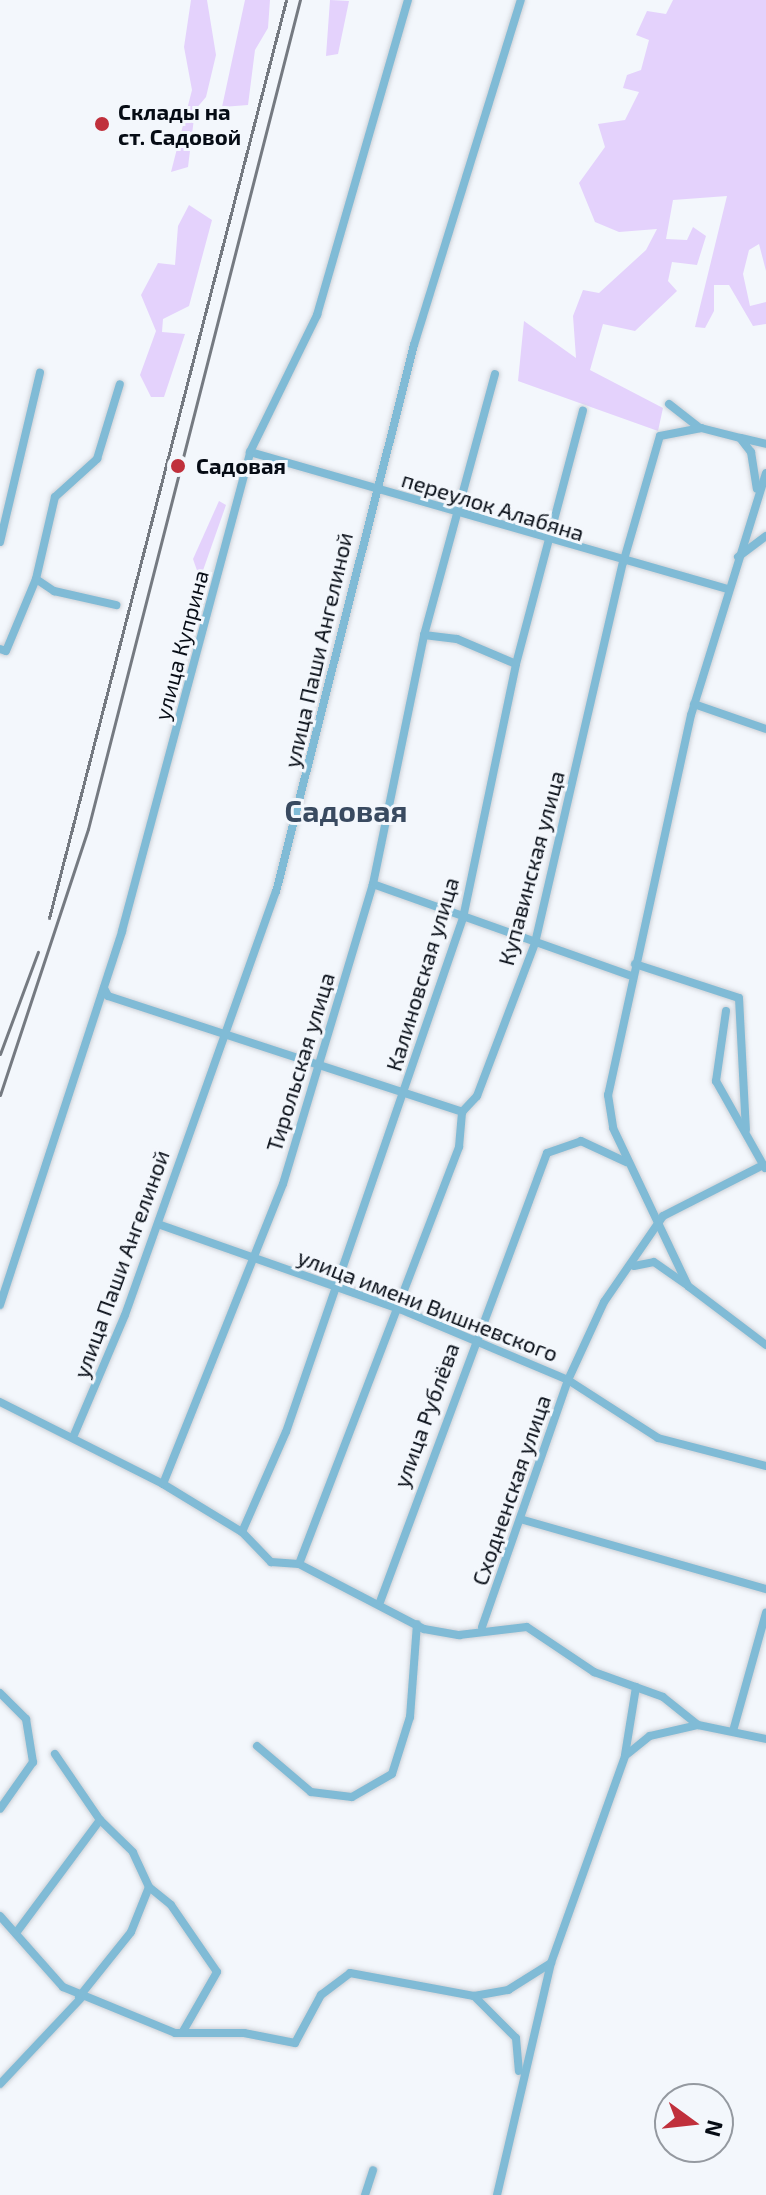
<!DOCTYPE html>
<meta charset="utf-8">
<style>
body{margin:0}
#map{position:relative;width:766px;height:2195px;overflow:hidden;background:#f3f7fc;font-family:"Exo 2",sans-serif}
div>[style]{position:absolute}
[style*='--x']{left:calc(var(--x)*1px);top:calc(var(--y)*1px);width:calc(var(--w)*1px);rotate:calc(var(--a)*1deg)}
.green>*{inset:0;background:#e4d2fc}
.roads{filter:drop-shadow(0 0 2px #cdd1d7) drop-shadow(0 0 2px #cdd1d7)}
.minor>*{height:8px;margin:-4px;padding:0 4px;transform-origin:4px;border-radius:4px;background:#80bbd6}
.rail>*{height:3px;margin:-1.5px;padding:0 1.5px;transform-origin:1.5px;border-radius:1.5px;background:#757a81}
.dots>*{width:22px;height:22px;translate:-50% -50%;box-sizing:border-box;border:4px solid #f3f7fc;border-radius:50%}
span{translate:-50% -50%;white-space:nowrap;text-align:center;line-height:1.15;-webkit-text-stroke:6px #f3f7fc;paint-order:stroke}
.poi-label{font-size:22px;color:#060c15;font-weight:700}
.left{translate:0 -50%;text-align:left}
.street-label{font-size:22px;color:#060c15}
.district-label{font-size:30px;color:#394a60;font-weight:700}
.north{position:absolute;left:654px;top:2083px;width:80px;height:80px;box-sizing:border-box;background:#f3f7fc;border:2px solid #9499a0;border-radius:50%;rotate:105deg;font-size:22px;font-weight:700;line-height:32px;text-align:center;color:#060c15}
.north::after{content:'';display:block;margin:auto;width:28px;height:36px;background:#c0303c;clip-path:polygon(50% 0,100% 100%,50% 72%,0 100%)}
</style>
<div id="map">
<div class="green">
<i style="clip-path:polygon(191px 0,207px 0,216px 55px,206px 97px,195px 110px,188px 167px,171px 172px,192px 90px,184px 47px)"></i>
<i style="clip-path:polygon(245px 0,270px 0,268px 28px,255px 50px,248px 105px,222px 107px)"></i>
<i style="clip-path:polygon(330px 0,349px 1px,338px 54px,326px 56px)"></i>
<i style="clip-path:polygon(673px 0,766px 0,766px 271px,759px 244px,749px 250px,743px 274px,750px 306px,766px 302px,766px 324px,753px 326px,729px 285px,714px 285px,714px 311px,705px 328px,695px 327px,727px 196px,673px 200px,666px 239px,687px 240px,693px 227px,706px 236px,697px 265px,672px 262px,668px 281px,677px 291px,635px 331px,603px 324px,590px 370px,663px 408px,658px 431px,518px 381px,524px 321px,576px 358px,573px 316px,583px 290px,599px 293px,646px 250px,657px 229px,619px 232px,595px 222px,579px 183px,605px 147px,598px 124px,625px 120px,639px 92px,623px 88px,627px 75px,641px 70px,649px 40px,636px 35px,647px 11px,666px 14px)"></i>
<i style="clip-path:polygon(189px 205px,212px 220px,189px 306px,163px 319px,162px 332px,185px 334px,164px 397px,151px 397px,140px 375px,156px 331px,141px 295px,158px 263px,175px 265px,178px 226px)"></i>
<i style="clip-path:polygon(219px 501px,226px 505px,200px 579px,193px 559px)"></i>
</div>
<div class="roads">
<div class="minor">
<i style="--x:495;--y:374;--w:270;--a:105.2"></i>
<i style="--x:424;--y:635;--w:33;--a:7"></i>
<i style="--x:457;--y:639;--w:64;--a:23"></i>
<i style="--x:669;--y:404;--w:39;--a:38"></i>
<i style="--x:741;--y:438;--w:26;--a:13"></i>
<i style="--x:250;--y:452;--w:496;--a:16"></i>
<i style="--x:766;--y:473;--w:253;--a:107.2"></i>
<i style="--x:691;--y:715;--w:389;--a:102.3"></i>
<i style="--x:608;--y:1095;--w:33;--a:81"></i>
<i style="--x:613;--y:1128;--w:175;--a:64.6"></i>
<i style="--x:688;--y:1286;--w:98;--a:37.1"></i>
<i style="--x:0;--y:542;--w:174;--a:-76.7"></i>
<i style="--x:738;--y:557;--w:35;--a:-37"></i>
<i style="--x:36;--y:579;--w:22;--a:34"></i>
<i style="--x:54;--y:591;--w:64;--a:12.7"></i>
<i style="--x:0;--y:649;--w:6;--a:18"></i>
<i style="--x:6;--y:651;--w:78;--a:-67.4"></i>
<i style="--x:36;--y:579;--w:84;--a:-77"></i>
<i style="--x:55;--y:497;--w:57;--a:-42.1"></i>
<i style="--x:97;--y:459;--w:78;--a:-73"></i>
<i style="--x:694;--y:704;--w:76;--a:19.1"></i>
<i style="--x:373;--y:884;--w:275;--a:19.6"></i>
<i style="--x:635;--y:964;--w:109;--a:18.1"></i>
<i style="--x:739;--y:998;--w:132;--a:87"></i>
<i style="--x:104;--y:988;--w:9;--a:63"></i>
<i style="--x:108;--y:996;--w:373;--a:18.1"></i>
<i style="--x:726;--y:1011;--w:71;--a:98.1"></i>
<i style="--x:716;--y:1081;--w:100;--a:60.6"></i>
<i style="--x:158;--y:1224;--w:256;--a:19.4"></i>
<i style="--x:400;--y:1309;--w:182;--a:22.9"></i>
<i style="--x:568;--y:1380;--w:107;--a:32.8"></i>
<i style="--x:658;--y:1438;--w:112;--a:14.5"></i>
<i style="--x:634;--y:1266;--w:20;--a:-11"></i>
<i style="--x:654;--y:1262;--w:38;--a:35"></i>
<i style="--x:0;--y:1305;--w:393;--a:-71.9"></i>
<i style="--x:122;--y:931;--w:496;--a:-75"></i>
<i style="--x:250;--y:452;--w:153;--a:-63.9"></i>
<i style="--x:317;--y:315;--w:328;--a:-73.9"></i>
<i style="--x:0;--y:1402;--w:182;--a:26.7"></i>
<i style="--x:163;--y:1484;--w:92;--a:31.3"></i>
<i style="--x:242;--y:1532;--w:42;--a:46"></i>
<i style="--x:271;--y:1562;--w:28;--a:4"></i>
<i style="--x:299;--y:1564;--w:141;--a:27.5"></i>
<i style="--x:424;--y:1629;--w:36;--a:10"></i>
<i style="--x:459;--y:1635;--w:68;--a:-6.7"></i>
<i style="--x:527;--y:1627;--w:81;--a:33.9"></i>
<i style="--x:594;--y:1672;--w:73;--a:19.9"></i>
<i style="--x:663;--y:1697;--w:45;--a:38.7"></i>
<i style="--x:698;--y:1725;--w:69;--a:11.6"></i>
<i style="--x:74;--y:1435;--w:130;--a:-67"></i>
<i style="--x:125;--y:1315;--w:449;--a:-70.4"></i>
<i style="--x:276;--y:892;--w:564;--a:-75.84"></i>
<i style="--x:414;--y:345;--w:361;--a:-72.8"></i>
<i style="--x:163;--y:1484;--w:323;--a:-68.2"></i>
<i style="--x:283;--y:1184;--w:313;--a:-73.3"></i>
<i style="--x:373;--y:884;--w:254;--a:-78.4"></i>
<i style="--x:520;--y:1519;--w:256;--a:15.9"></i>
<i style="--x:242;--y:1532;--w:109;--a:-66.3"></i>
<i style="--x:286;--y:1432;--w:544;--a:-71"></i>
<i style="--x:463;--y:918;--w:259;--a:-78.2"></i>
<i style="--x:516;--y:664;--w:262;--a:-75.2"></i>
<i style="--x:299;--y:1564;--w:447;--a:-69"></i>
<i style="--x:459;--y:1147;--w:35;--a:-85"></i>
<i style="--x:462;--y:1112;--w:22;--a:-47"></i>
<i style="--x:477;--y:1096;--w:164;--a:-69.2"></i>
<i style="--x:535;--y:943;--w:390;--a:-77"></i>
<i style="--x:623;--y:563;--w:132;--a:-73.8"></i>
<i style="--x:660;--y:436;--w:42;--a:-11"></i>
<i style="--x:701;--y:428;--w:40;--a:14.4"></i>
<i style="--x:740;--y:438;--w:18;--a:52"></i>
<i style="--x:751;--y:452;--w:37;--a:81"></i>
<i style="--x:380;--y:1602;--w:479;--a:-69.6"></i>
<i style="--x:547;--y:1153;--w:36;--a:-19"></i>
<i style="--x:581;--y:1141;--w:50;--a:25"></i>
<i style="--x:482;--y:1627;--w:262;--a:-70.8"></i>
<i style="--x:568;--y:1380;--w:86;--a:-65.2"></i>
<i style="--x:604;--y:1302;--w:104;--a:-55.5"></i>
<i style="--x:663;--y:1216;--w:112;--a:-27"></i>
<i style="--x:0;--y:1693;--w:37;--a:45"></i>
<i style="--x:26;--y:1719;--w:44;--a:80.8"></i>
<i style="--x:33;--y:1762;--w:57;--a:125.1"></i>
<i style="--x:733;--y:1731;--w:123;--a:-74.4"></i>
<i style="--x:257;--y:1746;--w:71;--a:40.4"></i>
<i style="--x:311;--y:1792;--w:41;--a:7"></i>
<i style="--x:352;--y:1797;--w:46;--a:-29.9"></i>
<i style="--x:392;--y:1774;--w:60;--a:-72.5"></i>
<i style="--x:410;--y:1717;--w:93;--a:-85.7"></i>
<i style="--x:625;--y:1755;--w:69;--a:-80.8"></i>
<i style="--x:149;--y:1887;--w:28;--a:39"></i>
<i style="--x:171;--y:1905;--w:81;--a:55.5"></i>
<i style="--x:217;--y:1972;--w:70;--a:119.8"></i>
<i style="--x:0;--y:1916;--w:95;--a:48.4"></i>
<i style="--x:63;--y:1987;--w:121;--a:22.3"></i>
<i style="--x:175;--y:2033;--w:69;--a:0"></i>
<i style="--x:244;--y:2033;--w:52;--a:11.1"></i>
<i style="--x:295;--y:2043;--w:55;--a:-61.6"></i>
<i style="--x:321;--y:1995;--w:36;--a:-37"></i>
<i style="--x:350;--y:1973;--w:126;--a:10.5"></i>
<i style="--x:474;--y:1996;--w:35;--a:-10"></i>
<i style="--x:508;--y:1990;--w:51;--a:-32.1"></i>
<i style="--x:551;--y:1963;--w:220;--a:-70.3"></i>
<i style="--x:625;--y:1756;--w:32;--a:-39"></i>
<i style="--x:650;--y:1736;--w:49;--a:-12.9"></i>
<i style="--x:16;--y:1933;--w:141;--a:-53.4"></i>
<i style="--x:100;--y:1820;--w:80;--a:-124.3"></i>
<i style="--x:474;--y:1996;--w:59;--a:45"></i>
<i style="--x:516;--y:2038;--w:33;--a:85"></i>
<i style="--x:79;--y:1997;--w:83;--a:-51.3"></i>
<i style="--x:131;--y:1932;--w:48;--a:-68.2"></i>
<i style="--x:149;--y:1887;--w:38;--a:-115"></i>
<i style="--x:133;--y:1852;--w:46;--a:-135.9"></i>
<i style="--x:0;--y:2084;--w:118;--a:-46.7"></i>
<i style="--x:365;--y:2195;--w:26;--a:-72"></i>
<i style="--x:497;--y:2195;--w:238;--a:-76.9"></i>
</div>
</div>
<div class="rail">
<i style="--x:49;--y:918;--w:948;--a:-75.52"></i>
<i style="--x:0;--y:1054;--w:109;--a:-69.6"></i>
<i style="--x:0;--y:1095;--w:280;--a:-71.7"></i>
<i style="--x:88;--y:829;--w:856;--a:-75.66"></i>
</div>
<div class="dots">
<i style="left:102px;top:124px;background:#c0303c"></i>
<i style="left:178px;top:466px;background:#c0303c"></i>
</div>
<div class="poi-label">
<span class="left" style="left:118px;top:124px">Склады на<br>ст. Садовой</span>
<span class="left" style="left:196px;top:466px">Садовая</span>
</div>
<div class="street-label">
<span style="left:493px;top:506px;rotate:17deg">переулок Алабяна</span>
<span style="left:181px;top:645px;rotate:-75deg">улица Куприна</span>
<span style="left:318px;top:650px;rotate:-77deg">улица Паши Ангелиной</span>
<span style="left:531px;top:868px;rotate:-75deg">Купавинская улица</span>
<span style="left:422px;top:974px;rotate:-73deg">Калиновская улица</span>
<span style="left:300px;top:1062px;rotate:-73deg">Тирольская улица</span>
<span style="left:121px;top:1264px;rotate:-70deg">улица Паши Ангелиной</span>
<span style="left:428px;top:1305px;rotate:21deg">улица имени Вишневского</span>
<span style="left:426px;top:1415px;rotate:-70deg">улица Рублёва</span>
<span style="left:511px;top:1490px;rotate:-71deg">Сходненская улица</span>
</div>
<div class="district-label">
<span style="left:346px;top:810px">Садовая</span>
</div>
<div class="north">N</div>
</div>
